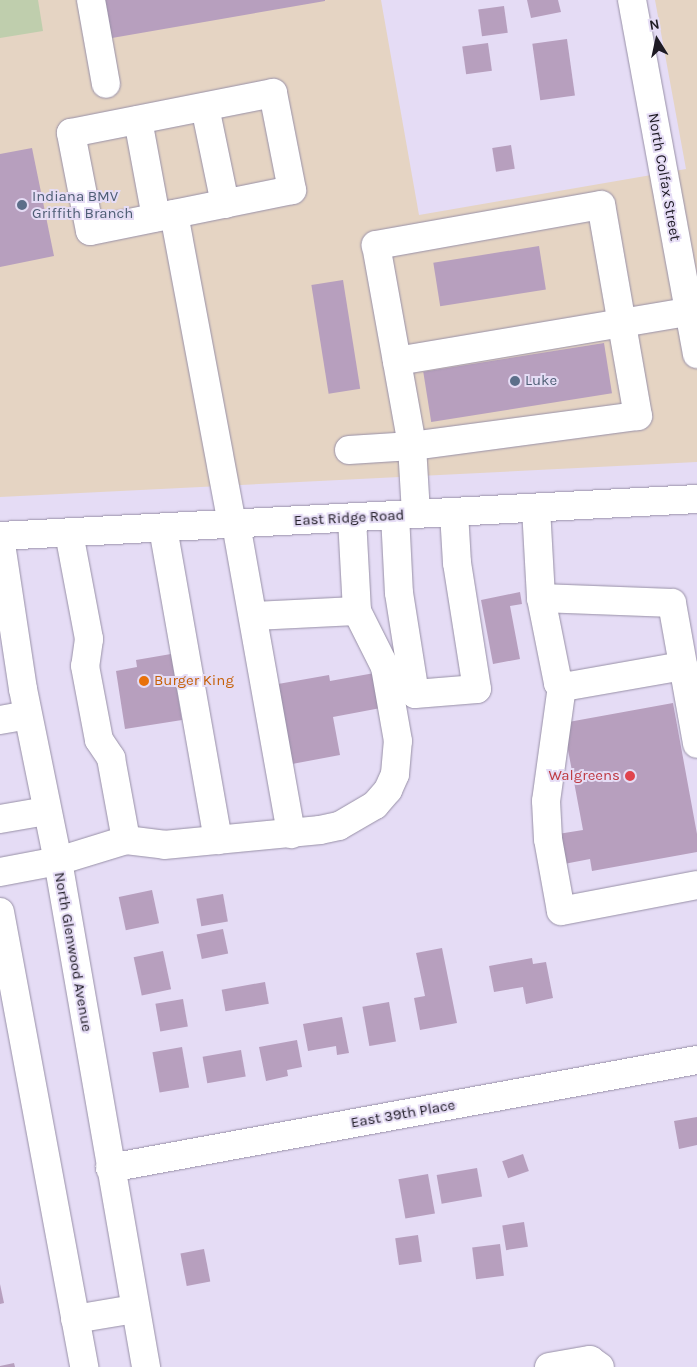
<!DOCTYPE html>
<style>
body{margin:0}
#map{position:relative;width:697px;height:1367px;overflow:hidden;background:#e5dcf5;font-family:Karla,sans-serif}
div>[style]{position:absolute}
[style*='--x']{left:calc(var(--x)*1px);top:calc(var(--y)*1px);width:calc(var(--w)*1px);rotate:calc(var(--a)*1deg)}
.commercial>*{inset:0;background:#e5d4c3}
.green>*{inset:0;background:#bfcead}
.building>*{inset:0;background:#b79fbe;transform-origin:0 0}
.roads{filter:drop-shadow(0 0 1px #9890a7) drop-shadow(0 0 1px #9890a7)}
.minor>*{height:28px;margin:-14px;padding:0 14px;transform-origin:14px;border-radius:14px;background:#fff}
.major>*{height:28px;margin:-14px;padding:0 14px;transform-origin:14px;border-radius:14px;background:#fff}
.dots>*{width:14px;height:14px;translate:-50% -50%;box-sizing:border-box;border:2px solid #e5dcf5;border-radius:50%}
span{translate:-50% -50%;white-space:nowrap;text-align:center;line-height:1.15;-webkit-text-stroke:4px #e5dcf5;paint-order:stroke}
.street-label{font-size:15px;color:#1e1b24}
.service-label{font-size:15px;color:#4e5e75}
.left{translate:0 -50%;text-align:left}
.food-label{font-size:15px;color:#c56008}
.health-label{font-size:15px;color:#be3a42}
.right{translate:-100% -50%;text-align:right}
.north{position:absolute;left:632px;top:15px;width:50px;height:50px;-webkit-text-stroke:4px #e5dcf5;paint-order:stroke;rotate:350deg;font-size:14px;font-weight:700;line-height:20px;text-align:center;color:#1e1b24}
.north::after{content:'';display:block;margin:auto;width:18px;height:22px;background:#1e1b24;clip-path:polygon(50% 0,100% 100%,50% 72%,0 100%)}
</style>
<div id="map">
<div class="commercial">
<i style="clip-path:polygon(0 0,381px 0,419px 215px,686px 169px,655px 0,697px 0,697px 462px,0 497px)"></i>
</div>
<div class="green">
<i style="clip-path:polygon(0 0,38px 0,43px 31px,0 38px)"></i>
</div>
<div class="building">
<i style="clip-path:polygon(105px 0,325px 0,325px 1px,112px 38px)"></i>
<i style="clip-path:polygon(527px 0,558px 0,561px 12px,531px 18px)"></i>
<i style="left:504px;top:6px;width:27px;height:26px;rotate:82deg"></i>
<i style="left:567px;top:39px;width:57px;height:35px;rotate:82deg"></i>
<i style="left:488px;top:43px;width:28px;height:26px;rotate:82deg"></i>
<i style="left:511px;top:145px;width:24px;height:19px;rotate:81deg"></i>
<i style="clip-path:polygon(32px 148px,54px 256px,0 267px,0 154px)"></i>
<i style="left:539px;top:246px;width:44px;height:107px;rotate:81deg"></i>
<i style="left:343px;top:280px;width:110px;height:32px;rotate:81deg"></i>
<i style="left:604px;top:343px;width:51px;height:183px;rotate:81deg"></i>
<i style="clip-path:polygon(520px 592px,522px 604px,510px 606px,520px 659px,493px 664px,481px 600px)"></i>
<i style="clip-path:polygon(171px 654px,182px 720px,125px 729px,116px 671px,137px 667px,136px 660px)"></i>
<i style="clip-path:polygon(380px 672px,386px 707px,333px 717px,340px 755px,292px 764px,278px 684px,329px 675px,330px 681px)"></i>
<i style="clip-path:polygon(673px 703px,697px 834px,697px 852px,592px 871px,590px 859px,564px 864px,558px 834px,583px 830px,563px 723px)"></i>
<i style="left:152px;top:890px;width:34px;height:34px;rotate:78deg"></i>
<i style="left:223px;top:894px;width:28px;height:27px;rotate:80deg"></i>
<i style="left:223px;top:929px;width:25px;height:27px;rotate:78deg"></i>
<i style="clip-path:polygon(442px 948px,457px 1023px,420px 1030px,414px 998px,425px 996px,416px 953px)"></i>
<i style="left:163px;top:951px;width:39px;height:30px;rotate:78deg"></i>
<i style="clip-path:polygon(532px 958px,533px 964px,546px 962px,553px 998px,526px 1004px,523px 987px,494px 992px,489px 966px)"></i>
<i style="left:265px;top:982px;width:22px;height:44px;rotate:80deg"></i>
<i style="left:183px;top:999px;width:28px;height:28px;rotate:80deg"></i>
<i style="left:389px;top:1002px;width:40px;height:27px;rotate:80deg"></i>
<i style="clip-path:polygon(342px 1017px,349px 1053px,337px 1055px,336px 1046px,308px 1051px,303px 1024px)"></i>
<i style="clip-path:polygon(297px 1040px,302px 1067px,287px 1070px,288px 1076px,266px 1081px,259px 1047px)"></i>
<i style="left:182px;top:1047px;width:41px;height:30px;rotate:80deg"></i>
<i style="left:241px;top:1050px;width:27px;height:39px;rotate:80deg"></i>
<i style="clip-path:polygon(697px 1117px,697px 1145px,679px 1149px,674px 1121px)"></i>
<i style="left:523px;top:1154px;width:18px;height:22px;rotate:71deg"></i>
<i style="left:477px;top:1168px;width:29px;height:41px;rotate:80deg"></i>
<i style="left:428px;top:1174px;width:40px;height:30px;rotate:80deg"></i>
<i style="left:524px;top:1222px;width:25px;height:22px;rotate:81deg"></i>
<i style="left:418px;top:1235px;width:27px;height:23px;rotate:82deg"></i>
<i style="left:500px;top:1244px;width:32px;height:28px;rotate:83deg"></i>
<i style="left:204px;top:1249px;width:33px;height:24px;rotate:79deg"></i>
<i style="clip-path:polygon(0 1284px,4px 1303px,0 1304px)"></i>
<i style="clip-path:polygon(14px 1363px,15px 1367px,0 1367px,0 1366px)"></i>
</div>
<div class="roads">
<div class="minor">
<i style="--x:91;--y:0;--w:85;--a:79.9"></i>
<i style="--x:632;--y:0;--w:360;--a:79.6"></i>
<i style="--x:273;--y:93;--w:99;--a:78.9"></i>
<i style="--x:292;--y:190;--w:206;--a:168.5"></i>
<i style="--x:90;--y:231;--w:100;--a:-101"></i>
<i style="--x:71;--y:133;--w:206;--a:-11.2"></i>
<i style="--x:205;--y:107;--w:99;--a:78.3"></i>
<i style="--x:138;--y:120;--w:99;--a:79.5"></i>
<i style="--x:174;--y:214;--w:315;--a:79.4"></i>
<i style="--x:397;--y:361;--w:304;--a:-9.6"></i>
<i style="--x:349;--y:450;--w:63;--a:-3.6"></i>
<i style="--x:412;--y:446;--w:228;--a:-7.6"></i>
<i style="--x:638;--y:416;--w:214;--a:-99.9"></i>
<i style="--x:601;--y:205;--w:229;--a:169.9"></i>
<i style="--x:376;--y:245;--w:204;--a:79.8"></i>
<i style="--x:412;--y:446;--w:68;--a:86.6"></i>
<i style="--x:536;--y:508;--w:90;--a:86.8"></i>
<i style="--x:541;--y:598;--w:87;--a:78.7"></i>
<i style="--x:558;--y:683;--w:11;--a:15"></i>
<i style="--x:569;--y:686;--w:116;--a:-10"></i>
<i style="--x:395;--y:515;--w:78;--a:87.1"></i>
<i style="--x:399;--y:593;--w:102;--a:81"></i>
<i style="--x:415;--y:694;--w:62;--a:-4.6"></i>
<i style="--x:477;--y:689;--w:128;--a:-99"></i>
<i style="--x:457;--y:563;--w:50;--a:-93.4"></i>
<i style="--x:236;--y:524;--w:315;--a:79.9"></i>
<i style="--x:163;--y:528;--w:317;--a:80"></i>
<i style="--x:69;--y:533;--w:108;--a:79.3"></i>
<i style="--x:89;--y:639;--w:27;--a:98"></i>
<i style="--x:85;--y:666;--w:75;--a:79.3"></i>
<i style="--x:99;--y:740;--w:22;--a:56"></i>
<i style="--x:111;--y:758;--w:83;--a:79.6"></i>
<i style="--x:0;--y:537;--w:154;--a:81.4"></i>
<i style="--x:23;--y:689;--w:176;--a:78.5"></i>
<i style="--x:58;--y:861;--w:514;--a:80.13"></i>
<i style="--x:541;--y:598;--w:131;--a:2.2"></i>
<i style="--x:672;--y:603;--w:143;--a:79.9"></i>
<i style="--x:253;--y:616;--w:104;--a:-2.8"></i>
<i style="--x:562;--y:686;--w:116;--a:97.9"></i>
<i style="--x:546;--y:801;--w:38;--a:87"></i>
<i style="--x:548;--y:839;--w:73;--a:79.8"></i>
<i style="--x:561;--y:911;--w:138;--a:-10.8"></i>
<i style="--x:0;--y:720;--w:28;--a:-10"></i>
<i style="--x:0;--y:819;--w:47;--a:-9.9"></i>
<i style="--x:0;--y:872;--w:59;--a:-10.7"></i>
<i style="--x:58;--y:861;--w:71;--a:-17.2"></i>
<i style="--x:126;--y:840;--w:38;--a:7"></i>
<i style="--x:164;--y:845;--w:157;--a:-5.5"></i>
<i style="--x:320;--y:830;--w:19;--a:-12"></i>
<i style="--x:339;--y:826;--w:42;--a:-30.3"></i>
<i style="--x:375;--y:805;--w:20;--a:-49"></i>
<i style="--x:388;--y:790;--w:17;--a:-66"></i>
<i style="--x:395;--y:774;--w:33;--a:-85"></i>
<i style="--x:398;--y:741;--w:75;--a:-100"></i>
<i style="--x:385;--y:667;--w:63;--a:-116.6"></i>
<i style="--x:357;--y:611;--w:93;--a:-93.1"></i>
<i style="--x:0;--y:912;--w:463;--a:79.5"></i>
<i style="--x:110;--y:1168;--w:597;--a:-10.43"></i>
<i style="--x:75;--y:1319;--w:61;--a:-9.5"></i>
<i style="--x:549;--y:1367;--w:42;--a:-9.7"></i>
<i style="--x:590;--y:1360;--w:12;--a:35"></i>
</div>
<div class="major">
<i style="--x:0;--y:536;--w:698;--a:-3.04"></i>
</div>
</div>
<div class="dots">
<i style="left:22px;top:205px;background:#5c6f8a"></i>
<i style="left:515px;top:381px;background:#5c6f8a"></i>
<i style="left:144px;top:681px;background:#e8710a"></i>
<i style="left:630px;top:776px;background:#e0444e"></i>
</div>
<div class="street-label">
<span style="left:664px;top:177px;rotate:80deg">North Colfax Street</span>
<span style="left:349px;top:518px;rotate:-3deg">East Ridge Road</span>
<span style="left:73px;top:952px;rotate:80deg">North Glenwood Avenue</span>
<span style="left:403px;top:1114px;rotate:-10deg">East 39th Place</span>
</div>
<div class="service-label">
<span class="left" style="left:32px;top:205px">Indiana BMV<br>Griffith Branch</span>
<span class="left" style="left:525px;top:381px">Luke</span>
</div>
<div class="food-label">
<span class="left" style="left:154px;top:681px">Burger King</span>
</div>
<div class="health-label">
<span class="right" style="left:620px;top:776px">Walgreens</span>
</div>
<div class="north">N</div>
</div>
